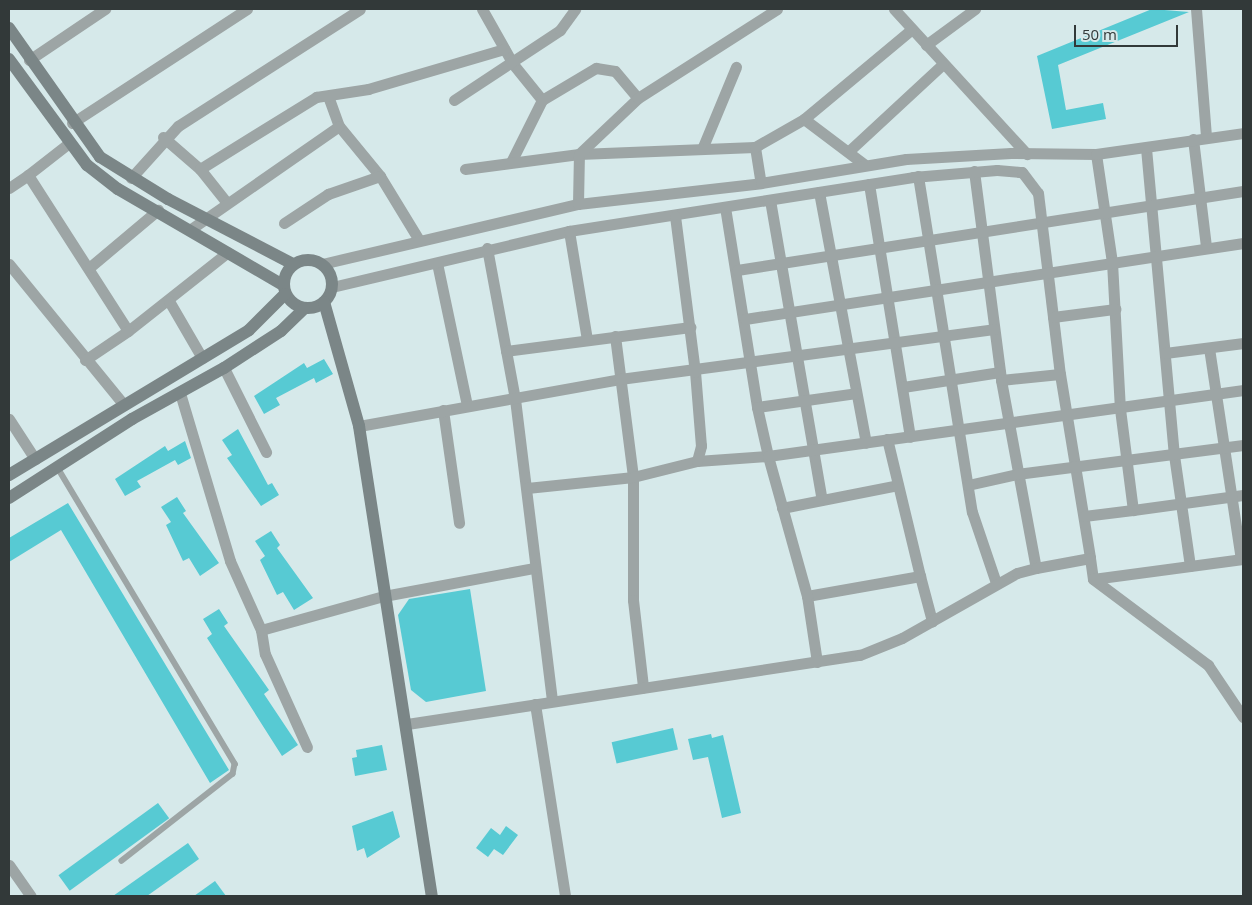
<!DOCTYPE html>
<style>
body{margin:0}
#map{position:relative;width:1252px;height:905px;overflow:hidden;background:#d6e9ea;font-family:"Open Sans",sans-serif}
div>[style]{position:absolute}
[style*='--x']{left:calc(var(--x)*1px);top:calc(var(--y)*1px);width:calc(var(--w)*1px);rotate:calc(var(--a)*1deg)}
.building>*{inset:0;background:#57cad3;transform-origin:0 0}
.lane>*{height:5.5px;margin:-2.75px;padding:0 2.75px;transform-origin:2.75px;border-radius:2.75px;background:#9da5a5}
.street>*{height:11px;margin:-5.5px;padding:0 5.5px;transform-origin:5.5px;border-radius:5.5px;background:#9da5a5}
.secondary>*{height:12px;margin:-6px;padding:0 6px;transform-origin:6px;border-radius:6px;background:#7b8687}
.secondary>.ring{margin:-6px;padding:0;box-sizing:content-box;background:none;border:12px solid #7b8687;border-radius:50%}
span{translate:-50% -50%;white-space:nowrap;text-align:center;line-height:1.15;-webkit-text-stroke:5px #d6e9ea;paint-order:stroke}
.frame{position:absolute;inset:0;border:10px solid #323939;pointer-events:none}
.scale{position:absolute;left:1074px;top:25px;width:104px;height:22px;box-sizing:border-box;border:2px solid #323939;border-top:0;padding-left:6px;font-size:15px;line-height:18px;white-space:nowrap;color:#323939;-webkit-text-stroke:4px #d6e9ea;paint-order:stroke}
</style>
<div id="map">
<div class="building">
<i style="clip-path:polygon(1152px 9px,1189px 12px,1058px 65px,1066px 110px,1103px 103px,1106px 119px,1052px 129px,1037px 56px)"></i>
<i style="clip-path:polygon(324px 359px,333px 374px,316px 383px,314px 378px,276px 398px,280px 405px,264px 414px,254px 396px,304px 363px,307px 368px)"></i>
<i style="clip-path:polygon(238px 429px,268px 485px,272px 483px,279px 495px,261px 506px,227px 458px,232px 455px,222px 440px)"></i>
<i style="clip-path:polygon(185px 441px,191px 458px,178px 465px,175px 460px,137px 481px,141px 487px,125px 496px,115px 479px,165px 446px,168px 451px)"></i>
<i style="clip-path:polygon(177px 497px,186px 511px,183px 513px,219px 563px,200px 576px,189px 558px,183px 561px,166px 525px,171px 522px,161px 507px)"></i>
<i style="clip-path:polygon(68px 503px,229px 770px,210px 783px,61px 530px,9px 562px,9px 538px)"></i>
<i style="clip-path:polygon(271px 531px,280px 545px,277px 548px,313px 598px,294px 610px,283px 592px,277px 595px,260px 560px,265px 556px,255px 541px)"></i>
<i style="clip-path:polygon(470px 589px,486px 691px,426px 702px,411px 690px,398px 615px,409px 599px)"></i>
<i style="clip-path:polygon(219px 609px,228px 623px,224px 626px,269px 690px,264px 694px,298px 745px,282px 756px,207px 638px,212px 634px,203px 619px)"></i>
<i style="left:673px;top:728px;width:22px;height:63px;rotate:77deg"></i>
<i style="clip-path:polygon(711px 734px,712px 738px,723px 735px,741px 813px,722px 818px,708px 757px,693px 760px,688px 739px)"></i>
<i style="clip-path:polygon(382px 745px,387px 770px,355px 776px,352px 758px,357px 757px,356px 750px)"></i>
<i style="left:158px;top:803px;width:19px;height:123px;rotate:54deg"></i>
<i style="clip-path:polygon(393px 811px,400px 837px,367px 858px,364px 848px,357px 851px,352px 826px)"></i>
<i style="clip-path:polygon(506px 826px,518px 835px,503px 855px,494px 849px,488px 857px,476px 848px,491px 828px,500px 835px)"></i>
<i style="clip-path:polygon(188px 843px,199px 859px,147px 896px,113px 896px)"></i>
<i style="clip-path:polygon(215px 881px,226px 896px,194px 896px)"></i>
</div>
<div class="lane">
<i style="--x:58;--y:468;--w:345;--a:59.1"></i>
<i style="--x:235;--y:764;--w:10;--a:101"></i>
<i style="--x:233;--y:774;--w:141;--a:141.9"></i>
</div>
<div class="street">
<i style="--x:482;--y:9;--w:63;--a:60.6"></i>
<i style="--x:513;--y:64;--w:46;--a:51.1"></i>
<i style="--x:894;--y:9;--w:197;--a:47.5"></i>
<i style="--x:1196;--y:9;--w:128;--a:85.5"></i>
<i style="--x:926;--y:45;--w:61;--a:-36.3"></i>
<i style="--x:29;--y:60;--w:92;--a:-33.9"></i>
<i style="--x:328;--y:96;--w:32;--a:70"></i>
<i style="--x:339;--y:126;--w:65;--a:50.6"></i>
<i style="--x:380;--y:176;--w:75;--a:58.6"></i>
<i style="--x:454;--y:100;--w:127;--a:-33.4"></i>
<i style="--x:560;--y:30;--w:26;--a:-54"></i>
<i style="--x:804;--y:119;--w:76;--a:37"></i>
<i style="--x:72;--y:123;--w:209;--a:-33.1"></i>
<i style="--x:163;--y:137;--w:49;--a:40.9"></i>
<i style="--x:200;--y:169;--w:137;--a:-31.8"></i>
<i style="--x:316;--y:97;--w:53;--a:-8.7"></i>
<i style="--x:368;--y:89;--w:142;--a:-16.4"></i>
<i style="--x:1193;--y:139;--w:108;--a:83.1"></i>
<i style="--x:755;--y:147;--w:36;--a:81"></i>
<i style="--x:1146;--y:148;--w:308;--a:84.8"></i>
<i style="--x:1174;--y:455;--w:112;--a:81.8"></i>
<i style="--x:702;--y:149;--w:89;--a:-67.5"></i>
<i style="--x:849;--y:151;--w:128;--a:-42.8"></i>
<i style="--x:1096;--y:154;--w:109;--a:81.6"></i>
<i style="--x:1112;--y:262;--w:147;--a:86.9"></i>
<i style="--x:1120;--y:409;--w:102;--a:82.7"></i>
<i style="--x:1133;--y:510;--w:111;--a:-7.8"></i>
<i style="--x:511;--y:162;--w:69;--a:-63.4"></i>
<i style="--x:542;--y:100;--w:63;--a:-30.7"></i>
<i style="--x:596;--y:68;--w:19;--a:9"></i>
<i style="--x:615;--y:71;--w:35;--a:50"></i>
<i style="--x:200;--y:169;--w:43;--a:51.5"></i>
<i style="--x:465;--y:169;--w:115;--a:-7.5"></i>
<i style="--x:579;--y:154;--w:176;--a:-2.3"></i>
<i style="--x:755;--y:147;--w:56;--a:-29.7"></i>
<i style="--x:804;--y:119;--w:139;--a:-39.8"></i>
<i style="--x:974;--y:171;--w:211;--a:82.6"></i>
<i style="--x:1001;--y:380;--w:191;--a:79.5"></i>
<i style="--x:28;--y:175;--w:52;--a:-38"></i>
<i style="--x:918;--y:176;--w:340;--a:80.9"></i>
<i style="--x:972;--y:512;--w:75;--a:71.3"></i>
<i style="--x:131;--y:178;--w:70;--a:-47.9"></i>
<i style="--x:178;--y:126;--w:216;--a:-32.7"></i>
<i style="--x:869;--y:184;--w:256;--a:80.8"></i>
<i style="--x:9;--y:188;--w:23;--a:-34"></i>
<i style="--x:28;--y:175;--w:185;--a:57.3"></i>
<i style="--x:128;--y:331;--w:127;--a:-38.3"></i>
<i style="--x:819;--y:192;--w:255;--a:79.4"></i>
<i style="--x:770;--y:200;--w:304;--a:80.2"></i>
<i style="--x:578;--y:204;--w:50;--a:-88.9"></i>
<i style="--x:579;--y:154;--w:81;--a:-43.5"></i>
<i style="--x:638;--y:98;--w:165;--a:-32.6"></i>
<i style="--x:725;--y:207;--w:203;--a:80.9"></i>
<i style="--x:757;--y:407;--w:100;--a:-8"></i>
<i style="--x:284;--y:223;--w:53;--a:-33.4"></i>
<i style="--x:328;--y:194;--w:55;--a:-19.1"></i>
<i style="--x:191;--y:229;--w:180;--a:-34.8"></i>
<i style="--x:569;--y:231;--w:110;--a:80.6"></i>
<i style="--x:487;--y:248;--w:154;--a:79.5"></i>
<i style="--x:515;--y:399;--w:304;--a:83"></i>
<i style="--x:437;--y:263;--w:145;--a:78.1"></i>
<i style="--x:9;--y:264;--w:182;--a:50.8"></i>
<i style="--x:322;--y:264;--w:263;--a:-13.2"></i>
<i style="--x:578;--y:204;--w:184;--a:-6.5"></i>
<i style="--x:761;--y:183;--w:147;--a:-9.4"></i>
<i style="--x:906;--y:159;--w:105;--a:-3.3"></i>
<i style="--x:1011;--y:153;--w:85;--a:0.7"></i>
<i style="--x:1096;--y:154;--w:148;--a:-8.1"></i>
<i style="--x:90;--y:267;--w:89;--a:-40"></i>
<i style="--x:737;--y:270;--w:512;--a:-8.87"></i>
<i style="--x:332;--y:287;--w:244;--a:-13.3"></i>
<i style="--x:569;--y:231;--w:348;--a:-8.9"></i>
<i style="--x:913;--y:177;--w:84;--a:-4.8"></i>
<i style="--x:997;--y:170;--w:25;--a:5"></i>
<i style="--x:1022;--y:172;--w:26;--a:53"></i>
<i style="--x:1038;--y:193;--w:182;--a:83.1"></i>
<i style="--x:1060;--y:374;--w:186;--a:80.7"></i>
<i style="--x:169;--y:301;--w:66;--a:59.9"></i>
<i style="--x:1053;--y:317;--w:63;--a:-7.4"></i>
<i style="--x:745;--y:319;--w:504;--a:-8.68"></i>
<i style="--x:615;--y:336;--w:142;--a:82.7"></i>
<i style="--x:633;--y:477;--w:123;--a:90"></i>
<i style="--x:633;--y:600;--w:88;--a:83.4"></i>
<i style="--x:1209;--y:348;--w:213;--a:81.4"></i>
<i style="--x:506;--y:351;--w:186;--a:-7.4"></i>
<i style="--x:1165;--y:353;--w:79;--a:-7.3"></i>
<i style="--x:85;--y:360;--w:52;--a:-34"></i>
<i style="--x:224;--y:368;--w:94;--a:63.4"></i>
<i style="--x:1001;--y:380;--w:59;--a:-5.8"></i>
<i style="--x:903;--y:387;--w:98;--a:-8.8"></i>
<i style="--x:180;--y:393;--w:175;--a:73.4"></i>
<i style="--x:230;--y:561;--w:76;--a:65.8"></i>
<i style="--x:261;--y:630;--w:24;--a:81"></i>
<i style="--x:265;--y:654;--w:102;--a:65.7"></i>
<i style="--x:443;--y:410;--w:114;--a:81.9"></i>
<i style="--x:9;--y:419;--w:48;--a:57"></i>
<i style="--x:359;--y:426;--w:265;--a:-10.2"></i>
<i style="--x:620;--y:379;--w:377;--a:-7.6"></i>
<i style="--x:697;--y:461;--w:71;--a:-4"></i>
<i style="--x:768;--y:456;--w:50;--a:-102.7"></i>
<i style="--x:968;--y:485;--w:50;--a:-12.7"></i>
<i style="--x:1017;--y:474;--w:228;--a:-7.3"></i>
<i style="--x:527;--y:488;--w:107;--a:-5.9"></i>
<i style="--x:633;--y:477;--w:66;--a:-14"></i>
<i style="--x:697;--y:461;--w:16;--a:-75"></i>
<i style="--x:701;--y:446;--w:74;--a:-94.6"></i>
<i style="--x:695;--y:372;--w:157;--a:-97.3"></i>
<i style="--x:782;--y:508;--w:118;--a:-11.2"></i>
<i style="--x:1084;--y:516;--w:49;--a:-7"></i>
<i style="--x:920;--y:576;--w:47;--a:75.1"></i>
<i style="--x:1093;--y:579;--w:144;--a:36.8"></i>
<i style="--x:1208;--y:665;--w:63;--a:56.1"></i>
<i style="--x:807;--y:596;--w:115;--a:-10"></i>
<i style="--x:920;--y:576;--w:141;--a:-103.5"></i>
<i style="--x:261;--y:630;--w:128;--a:-15.5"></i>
<i style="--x:384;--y:596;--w:153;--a:-10.6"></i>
<i style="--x:817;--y:662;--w:67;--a:-98.6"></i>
<i style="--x:807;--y:596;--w:145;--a:-105.6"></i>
<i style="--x:768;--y:456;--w:480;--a:-7.9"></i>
<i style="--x:535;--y:704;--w:194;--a:81.1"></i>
<i style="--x:407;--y:724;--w:458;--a:-8.7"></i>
<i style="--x:860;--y:655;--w:45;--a:-22"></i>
<i style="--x:902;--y:638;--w:132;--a:-29.5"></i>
<i style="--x:1017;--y:573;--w:20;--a:-15"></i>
<i style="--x:1036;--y:568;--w:55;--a:-10.5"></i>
<i style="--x:1090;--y:558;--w:21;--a:82"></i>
<i style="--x:1093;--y:579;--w:151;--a:-7.6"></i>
<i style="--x:9;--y:865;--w:38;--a:55"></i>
</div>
<div class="secondary">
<i style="--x:9;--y:28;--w:158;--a:54.8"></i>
<i style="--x:100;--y:157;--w:80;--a:31.7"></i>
<i style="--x:168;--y:199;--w:141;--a:27.5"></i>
<i style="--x:9;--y:59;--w:132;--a:53.7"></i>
<i style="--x:87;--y:165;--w:39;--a:38"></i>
<i style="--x:118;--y:189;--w:191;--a:30.2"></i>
<i class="ring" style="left:284px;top:260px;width:36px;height:36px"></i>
<i style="--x:324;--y:302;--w:129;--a:74.2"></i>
<i style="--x:359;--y:426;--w:476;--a:81.2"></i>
<i style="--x:9;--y:475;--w:280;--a:-31.1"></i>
<i style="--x:249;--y:330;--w:51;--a:-45"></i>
<i style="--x:9;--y:498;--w:146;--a:-32.7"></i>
<i style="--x:132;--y:419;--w:105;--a:-29"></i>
<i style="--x:224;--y:368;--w:68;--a:-33"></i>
<i style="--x:281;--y:331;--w:32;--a:-44"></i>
</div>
<div class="frame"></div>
<div class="scale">50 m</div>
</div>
